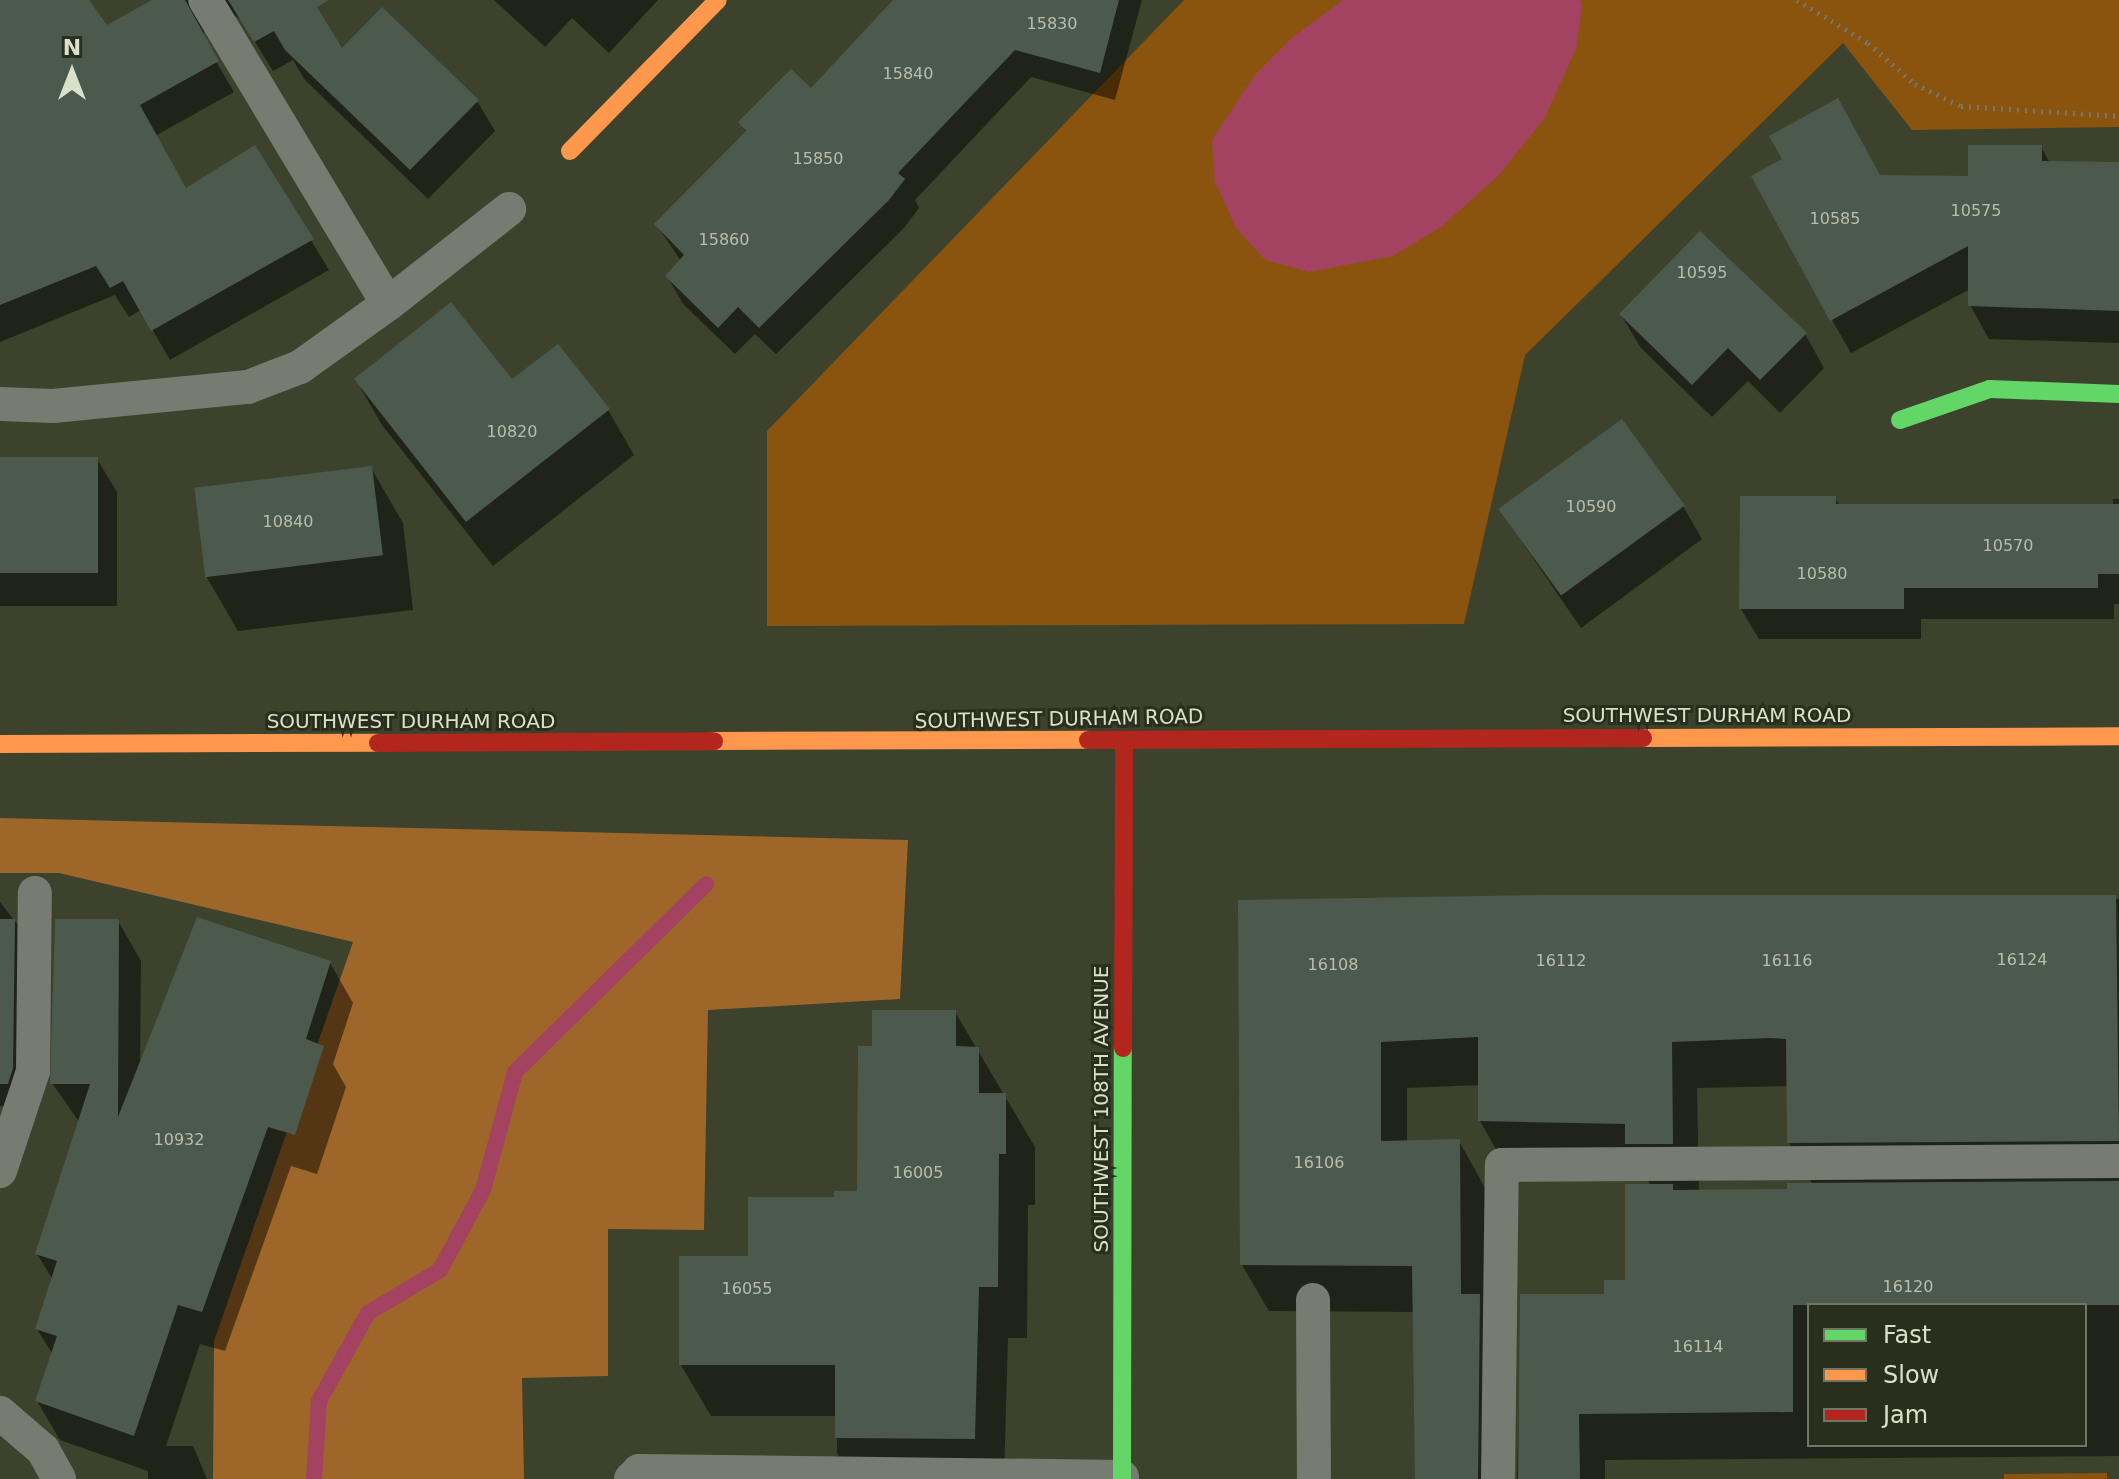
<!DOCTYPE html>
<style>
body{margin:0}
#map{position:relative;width:2119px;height:1479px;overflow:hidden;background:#3c422c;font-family:"DejaVu Sans",sans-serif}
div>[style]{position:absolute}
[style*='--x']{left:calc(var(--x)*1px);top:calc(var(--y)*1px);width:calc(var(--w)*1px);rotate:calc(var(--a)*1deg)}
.green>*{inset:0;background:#8a540e}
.forest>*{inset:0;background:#9e6629}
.water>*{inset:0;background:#a44262}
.shadow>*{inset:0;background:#0007}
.stream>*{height:16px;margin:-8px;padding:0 8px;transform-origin:8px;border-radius:8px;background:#a44262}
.building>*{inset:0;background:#4c5a4e;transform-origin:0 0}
.path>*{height:5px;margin-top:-2.5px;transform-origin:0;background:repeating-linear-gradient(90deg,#73776c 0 2px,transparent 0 8px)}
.lane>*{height:34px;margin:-17px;padding:0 17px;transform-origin:17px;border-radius:17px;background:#787b72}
.fast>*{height:18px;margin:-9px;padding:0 9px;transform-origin:9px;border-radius:9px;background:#63d668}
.slow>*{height:18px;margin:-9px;padding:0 9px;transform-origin:9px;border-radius:9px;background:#ff974d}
.jam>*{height:18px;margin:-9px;padding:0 9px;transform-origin:9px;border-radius:9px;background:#b3261e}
span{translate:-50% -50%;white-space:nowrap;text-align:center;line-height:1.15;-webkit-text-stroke:6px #292e1d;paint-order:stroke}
.number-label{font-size:16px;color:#b6bfac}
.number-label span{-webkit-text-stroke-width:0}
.street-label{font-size:20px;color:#dae1cb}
.legend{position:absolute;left:1807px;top:1303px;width:280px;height:144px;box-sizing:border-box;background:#292e1d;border:2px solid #707663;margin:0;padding:10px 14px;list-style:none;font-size:24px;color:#dae1cb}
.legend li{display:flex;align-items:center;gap:16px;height:40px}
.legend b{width:40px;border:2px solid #707663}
.north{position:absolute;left:32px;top:32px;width:80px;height:80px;-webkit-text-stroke:6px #292e1d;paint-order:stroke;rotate:0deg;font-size:22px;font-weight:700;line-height:32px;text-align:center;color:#dae1cb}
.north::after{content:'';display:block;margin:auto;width:28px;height:36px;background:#dae1cb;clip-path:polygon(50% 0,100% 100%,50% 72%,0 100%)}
</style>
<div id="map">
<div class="green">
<i style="clip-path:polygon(1184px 0,2119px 0,2119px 127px,1912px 130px,1843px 43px,1525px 355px,1464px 624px,767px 626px,767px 431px)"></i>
<i style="clip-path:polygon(2107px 1473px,2107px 1479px,2004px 1479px,2004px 1474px)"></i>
</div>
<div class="forest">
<i style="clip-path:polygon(0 818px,908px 840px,900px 999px,708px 1010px,704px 1230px,608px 1229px,608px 1376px,522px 1378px,524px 1479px,213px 1479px,214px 1341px,353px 942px,59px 873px,0 873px)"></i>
</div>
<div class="water">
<i style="clip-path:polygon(1343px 0,1580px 0,1582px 5px,1576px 49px,1544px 119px,1498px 176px,1441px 227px,1393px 256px,1309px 272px,1265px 260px,1236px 228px,1215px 182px,1212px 140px,1255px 75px,1293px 37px)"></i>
</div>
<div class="shadow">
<i style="clip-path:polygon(0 0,86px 0,106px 28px,156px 0,310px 0,341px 52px,477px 101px,495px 131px,428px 199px,305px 80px,293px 60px,273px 71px,241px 19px,224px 10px,204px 22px,204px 41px,234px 92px,155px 136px,186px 191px,255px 148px,329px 270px,170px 360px,141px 310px,129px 317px,115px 295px,0 342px)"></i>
<i style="clip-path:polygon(494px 0,658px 0,609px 53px,572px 18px,545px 47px)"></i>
<i style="clip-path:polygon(896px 0,1142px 0,1115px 100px,1031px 77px,915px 200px,919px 208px,904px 228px,776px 354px,755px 334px,735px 354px,683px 304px,667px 276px,681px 261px,656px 224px,747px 134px,740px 123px,811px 91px)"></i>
<i style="clip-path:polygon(2041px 147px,2050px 163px,2119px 163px,2119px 343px,1989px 339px,1970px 305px,1970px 289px,1851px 353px,1832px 320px,1880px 177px,1970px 178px)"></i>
<i style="clip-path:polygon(1621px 315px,1805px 334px,1824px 368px,1780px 413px,1748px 381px,1712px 417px,1641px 348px)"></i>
<i style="clip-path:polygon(356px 380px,512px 382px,608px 410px,634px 455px,493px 566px,382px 425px)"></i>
<i style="clip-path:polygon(0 459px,97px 459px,117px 492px,117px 606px,0 606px)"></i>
<i style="clip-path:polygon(371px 468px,403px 523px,413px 610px,238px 631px,206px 576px)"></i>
<i style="clip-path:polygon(1835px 498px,1840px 506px,2113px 506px,2113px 499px,2119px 499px,2119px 604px,2114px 604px,2114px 619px,1921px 619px,1921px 639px,1759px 639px,1741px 609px)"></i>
<i style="clip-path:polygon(1683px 506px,1702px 539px,1581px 628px,1500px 510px)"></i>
<i style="clip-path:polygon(evenodd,2119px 899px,2119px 1456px,1605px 1460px,1605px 1479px,1517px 1479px,1522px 1296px,1606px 1296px,1627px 1282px,1651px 1186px,1642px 1169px,1506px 1167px,1480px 1121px,1480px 1085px,1407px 1088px,1407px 1142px,1459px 1141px,1485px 1188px,1506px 1479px,1417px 1479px,1415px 1312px,1269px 1311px,1242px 1265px,1240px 902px,2119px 899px,1788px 1086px,1789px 1143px,1813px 1185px,1790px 1191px,1699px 1192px,1697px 1088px,1788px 1086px,2119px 899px,1809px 1305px,2085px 1305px,2085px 1445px,1809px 1445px,1809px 1305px)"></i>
<i style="clip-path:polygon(0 902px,18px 925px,21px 1106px,0 1106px)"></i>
<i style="clip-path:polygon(118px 921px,141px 961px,140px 1065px,330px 963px,353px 1003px,333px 1064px,346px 1087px,317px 1174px,291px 1166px,225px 1351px,200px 1344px,166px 1446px,193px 1446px,207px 1479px,148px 1479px,148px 1471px,60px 1440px,37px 1401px,53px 1355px,37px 1329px,53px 1280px,37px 1254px,80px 1123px,52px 1083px)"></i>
<i style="clip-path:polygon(955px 1012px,1035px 1147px,1035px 1205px,1028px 1205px,1027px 1338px,1008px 1338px,1004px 1479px,852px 1479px,837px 1453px,837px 1416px,711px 1416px,681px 1365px,750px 1258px,836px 1199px,859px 1193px,874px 1048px)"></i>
</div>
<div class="stream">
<i style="--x:314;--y:1479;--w:78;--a:-86.3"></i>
<i style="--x:319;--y:1401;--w:101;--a:-60.9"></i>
<i style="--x:368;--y:1313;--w:84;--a:-30.8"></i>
<i style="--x:440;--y:1270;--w:91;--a:-61.7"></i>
<i style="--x:483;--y:1190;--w:122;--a:-74.8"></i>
<i style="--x:515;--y:1072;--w:268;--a:-44.5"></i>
</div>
<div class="building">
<i style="clip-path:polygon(0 0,89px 0,107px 25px,152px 0,185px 0,219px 61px,140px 105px,186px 188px,255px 145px,314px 239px,151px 331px,123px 281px,110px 288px,96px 266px,0 305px)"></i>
<i style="clip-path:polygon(228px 0,329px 0,317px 7px,342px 48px,382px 7px,479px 100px,410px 170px,285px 50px,274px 31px,254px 42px)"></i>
<i style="clip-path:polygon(893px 0,1119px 0,1100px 73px,1015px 50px,898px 173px,905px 179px,889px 200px,759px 328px,738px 307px,718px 328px,665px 276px,684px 255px,654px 224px,746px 131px,738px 122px,791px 69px,811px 88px)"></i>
<i style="clip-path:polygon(1838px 98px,1880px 175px,1968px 176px,1968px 145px,2042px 145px,2042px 161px,2119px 162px,2119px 311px,1968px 306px,1968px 246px,1830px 321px,1751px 176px,1782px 159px,1769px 136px)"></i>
<i style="clip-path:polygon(1700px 231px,1807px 333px,1760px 380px,1728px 348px,1692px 385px,1619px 314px)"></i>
<i style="clip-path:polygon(451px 302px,512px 379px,558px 344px,610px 409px,466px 522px,354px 379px)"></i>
<i style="left:1622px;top:419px;width:107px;height:153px;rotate:54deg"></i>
<i style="left:0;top:457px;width:98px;height:116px"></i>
<i style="left:372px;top:466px;width:90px;height:179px;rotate:83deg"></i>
<i style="clip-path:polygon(1740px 496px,1836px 496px,1836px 504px,2119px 504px,2119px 574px,2098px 574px,2098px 588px,1904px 588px,1904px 609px,1739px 609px)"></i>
<i style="clip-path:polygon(1545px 895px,2116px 895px,2119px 1141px,1787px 1143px,1786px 1039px,1771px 1038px,1672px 1042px,1673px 1144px,1625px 1144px,1625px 1124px,1478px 1121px,1478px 1037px,1381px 1042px,1381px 1141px,1460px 1139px,1461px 1294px,1480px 1294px,1478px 1479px,1415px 1479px,1412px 1266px,1240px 1265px,1238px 900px)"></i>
<i style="clip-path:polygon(197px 917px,331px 961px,306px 1039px,324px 1046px,295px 1135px,268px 1127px,202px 1312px,178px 1305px,134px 1436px,35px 1401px,57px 1336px,35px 1329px,57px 1261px,35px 1254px,90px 1084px,50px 1084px,55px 919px,119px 919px,118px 1117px)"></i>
<i style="clip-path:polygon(0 919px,15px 919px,13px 1068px,8px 1084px,0 1084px)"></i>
<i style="clip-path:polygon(872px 1010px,956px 1010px,956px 1046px,979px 1047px,979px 1093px,1006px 1093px,1006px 1154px,999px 1154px,998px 1287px,979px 1287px,975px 1439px,835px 1438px,835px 1365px,679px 1365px,679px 1256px,748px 1256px,748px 1197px,834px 1197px,834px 1191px,857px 1191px,858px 1046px,872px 1046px)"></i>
<i style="clip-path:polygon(2119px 1181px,2119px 1305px,1793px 1305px,1793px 1412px,1579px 1414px,1580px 1479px,1518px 1479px,1520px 1294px,1604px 1294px,1604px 1280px,1625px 1280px,1625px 1184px,1673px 1184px,1673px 1190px,1787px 1189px,1787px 1183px)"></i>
</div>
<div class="path">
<i style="--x:1797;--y:0;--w:83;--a:31.2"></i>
<i style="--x:1868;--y:43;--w:62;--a:41.1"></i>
<i style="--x:1915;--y:84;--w:51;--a:25.6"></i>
<i style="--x:1961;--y:106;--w:158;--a:3.6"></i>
</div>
<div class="lane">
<i style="--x:388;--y:304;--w:154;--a:-38.1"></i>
<i style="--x:0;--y:404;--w:53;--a:2.2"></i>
<i style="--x:53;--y:406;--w:196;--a:-5.6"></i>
<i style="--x:248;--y:387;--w:56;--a:-21"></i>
<i style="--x:300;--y:367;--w:108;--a:-35.6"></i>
<i style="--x:388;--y:304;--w:355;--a:-121"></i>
<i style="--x:0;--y:1171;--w:105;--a:-71.7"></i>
<i style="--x:33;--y:1071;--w:178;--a:-89.4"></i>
<i style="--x:1313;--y:1300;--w:179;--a:89.7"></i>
<i style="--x:0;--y:1413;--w:57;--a:40.7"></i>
<i style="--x:43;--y:1450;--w:33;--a:61"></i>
<i style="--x:631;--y:1479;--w:11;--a:-45"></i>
<i style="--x:639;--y:1471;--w:483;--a:0.7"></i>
<i style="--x:1498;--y:1479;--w:314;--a:-89.3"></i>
<i style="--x:1502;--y:1165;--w:617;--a:-0.37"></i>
</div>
<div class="fast">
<i style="--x:1900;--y:420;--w:95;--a:-19"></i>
<i style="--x:1990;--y:389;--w:129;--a:2.2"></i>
<i style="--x:1122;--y:1479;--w:431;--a:-89.9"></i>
</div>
<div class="slow">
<i style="--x:570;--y:151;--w:211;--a:-45.6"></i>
<i style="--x:1643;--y:738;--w:476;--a:-0.2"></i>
<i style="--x:714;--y:741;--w:374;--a:-0.2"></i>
<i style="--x:0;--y:744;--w:378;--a:-0.2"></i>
</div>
<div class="jam">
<i style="--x:1088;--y:740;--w:555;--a:-0.21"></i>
<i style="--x:378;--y:743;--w:336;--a:-0.3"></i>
<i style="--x:1123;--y:1048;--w:308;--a:-89.8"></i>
</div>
<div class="number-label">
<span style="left:1052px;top:24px">15830</span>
<span style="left:908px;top:74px">15840</span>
<span style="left:818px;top:159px">15850</span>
<span style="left:1976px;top:211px">10575</span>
<span style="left:1835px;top:219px">10585</span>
<span style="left:724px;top:240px">15860</span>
<span style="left:1702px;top:273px">10595</span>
<span style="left:512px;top:432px">10820</span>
<span style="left:1591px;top:507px">10590</span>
<span style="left:288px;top:522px">10840</span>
<span style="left:2008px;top:546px">10570</span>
<span style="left:1822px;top:574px">10580</span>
<span style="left:2022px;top:960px">16124</span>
<span style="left:1561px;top:961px">16112</span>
<span style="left:1787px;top:961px">16116</span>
<span style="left:1333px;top:965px">16108</span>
<span style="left:179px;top:1140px">10932</span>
<span style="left:1319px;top:1163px">16106</span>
<span style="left:918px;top:1173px">16005</span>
<span style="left:1908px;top:1287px">16120</span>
<span style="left:747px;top:1289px">16055</span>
<span style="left:1698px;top:1347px">16114</span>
</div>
<div class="street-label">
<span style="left:1707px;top:715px">SOUTHWEST DURHAM ROAD</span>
<span style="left:1059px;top:719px;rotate:-1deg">SOUTHWEST DURHAM ROAD</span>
<span style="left:411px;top:721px">SOUTHWEST DURHAM ROAD</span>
<span style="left:1101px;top:1109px;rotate:-90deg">SOUTHWEST 108TH AVENUE</span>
</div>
<ul class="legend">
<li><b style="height:10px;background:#63d668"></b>Fast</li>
<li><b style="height:10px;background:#ff974d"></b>Slow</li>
<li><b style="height:10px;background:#b3261e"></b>Jam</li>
</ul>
<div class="north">N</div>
</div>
